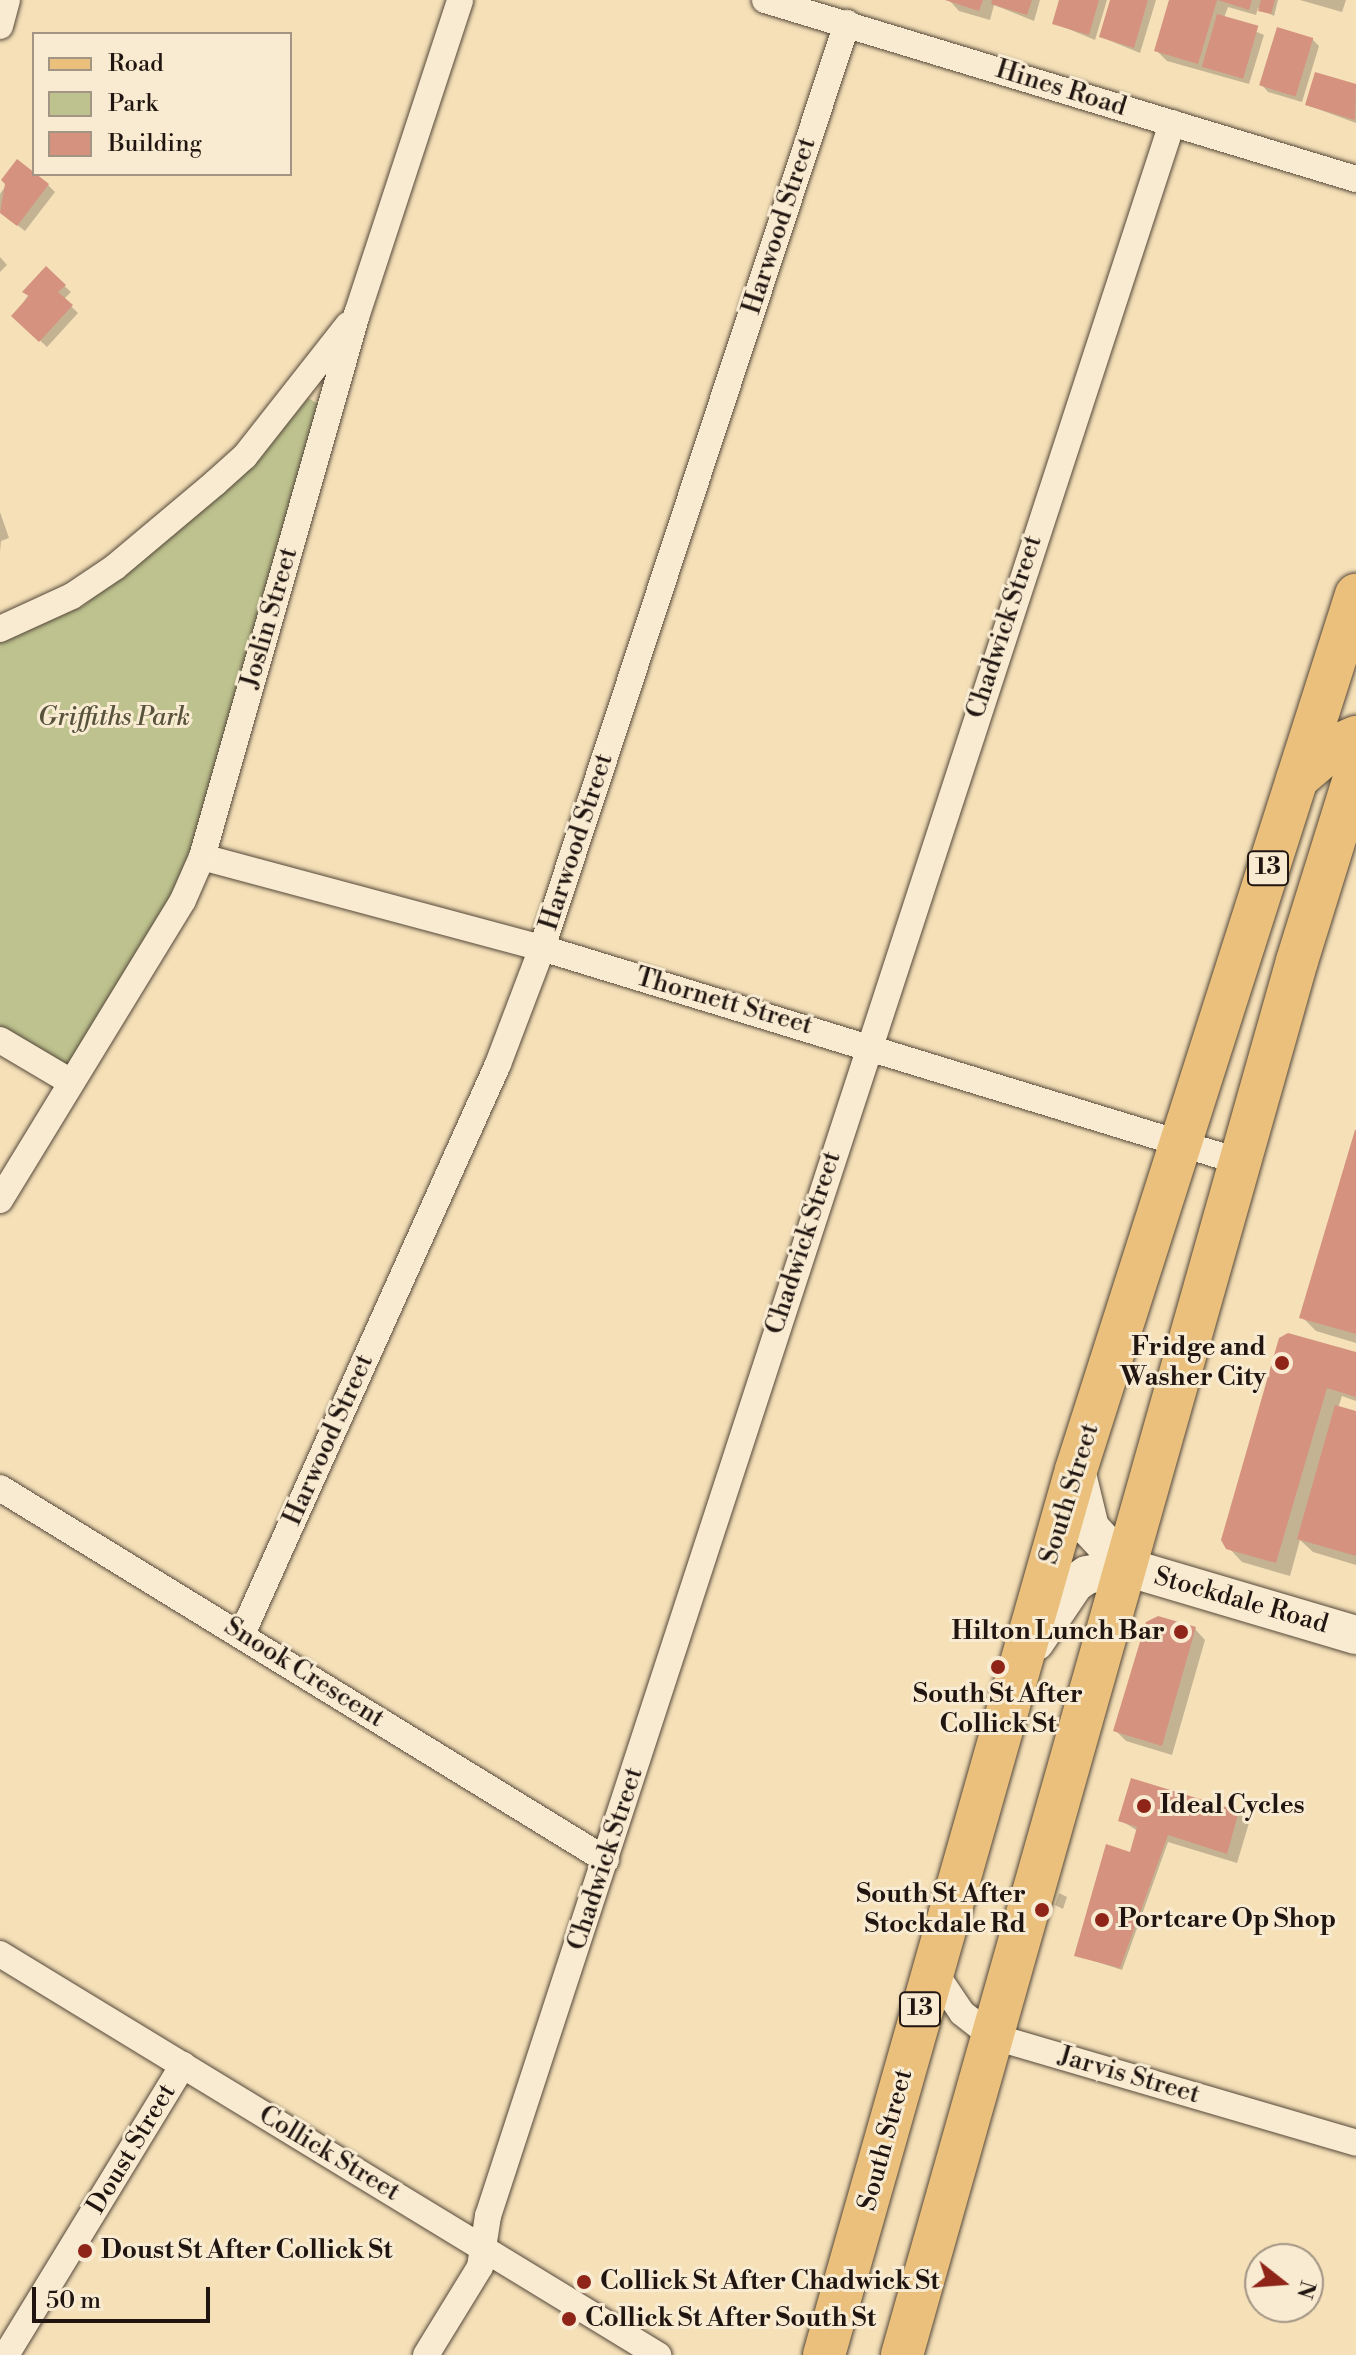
<!DOCTYPE html>
<style>
body{margin:0}
#map{position:relative;width:1356px;height:2355px;overflow:hidden;background:#f5e0b8;font-family:"Libre Bodoni",serif}
div>[style]{position:absolute}
[style*='--x']{left:calc(var(--x)*1px);top:calc(var(--y)*1px);width:calc(var(--w)*1px);rotate:calc(var(--a)*1deg)}
.green>*{inset:0;background:#bdc28e}
.shadow>*{inset:0;background:#0003}
.building>*{inset:0;background:#d4927f;transform-origin:0 0}
.roads{filter:drop-shadow(0 0 2px #55483a) drop-shadow(0 0 2px #55483a)}
.street>*{height:26px;margin:-13px;padding:0 13px;transform-origin:13px;border-radius:13px;background:#f8ebd1}
.secondary>*{height:38px;margin:-19px;padding:0 19px;transform-origin:19px;border-radius:19px;background:#f8ebd1}
.primary>*{height:42px;margin:-21px;padding:0 21px;transform-origin:21px;border-radius:21px;background:#eac07c}
.dots>*{width:22px;height:22px;translate:-50% -50%;box-sizing:border-box;border:4px solid #f8ebd1;border-radius:50%}
span{translate:-50% -50%;white-space:nowrap;text-align:center;line-height:1.15;-webkit-text-stroke:6px #f8ebd1;paint-order:stroke}
.shield-label span{padding:2px 6px;background:#f8ebd1;border:2px solid;border-radius:6px;-webkit-text-stroke-width:0}
.shield-label{font-size:24px;color:#201510;font-weight:700}
.street-label{font-size:26px;color:#201510}
.park-label{font-size:26px;color:#57523c;font-style:italic}
.poi-label{font-size:26px;color:#201510;font-weight:700}
.right{translate:-100% -50%;text-align:right}
.left{translate:0 -50%;text-align:left}
.legend{position:absolute;left:32px;top:32px;width:260px;height:144px;box-sizing:border-box;background:#f8ebd1;border:2px solid #a29584;margin:0;padding:10px 14px;list-style:none;font-size:24px;color:#201510}
.legend li{display:flex;align-items:center;gap:16px;height:40px}
.legend b{width:40px;border:2px solid #a29584}
.north{position:absolute;left:1244px;top:2243px;width:80px;height:80px;box-sizing:border-box;background:#f8ebd1;border:2px solid #a29584;border-radius:50%;rotate:107deg;font-size:22px;font-weight:700;line-height:32px;text-align:center;color:#201510}
.north::after{content:'';display:block;margin:auto;width:28px;height:36px;background:#8f2418;clip-path:polygon(50% 0,100% 100%,50% 72%,0 100%)}
.scale{position:absolute;left:32px;top:2287px;width:178px;height:36px;box-sizing:border-box;border:4px solid #201510;border-top:0;padding-left:10px;font-size:24px;line-height:28px;white-space:nowrap;color:#201510;-webkit-text-stroke:6px #f8ebd1;paint-order:stroke}
</style>
<div id="map">
<div class="green">
<i style="clip-path:polygon(308px 398px,323px 407px,195px 850px,174px 899px,68px 1069px,0 1028px,0 643px,83px 606px,258px 460px)"></i>
</div>
<div class="shadow">
<i style="clip-path:polygon(949px 0,1040px 0,1034px 21px,994px 5px,990px 20px,959px 11px)"></i>
<i style="clip-path:polygon(1061px 0,1107px 0,1095px 40px,1054px 23px)"></i>
<i style="clip-path:polygon(1112px 0,1156px 0,1140px 53px,1101px 37px)"></i>
<i style="clip-path:polygon(1171px 0,1278px 0,1274px 16px,1258px 8px,1256px 15px,1228px 7px,1224px 18px,1264px 35px,1249px 84px,1167px 61px,1157px 51px)"></i>
<i style="clip-path:polygon(1300px 0,1346px 0,1342px 12px)"></i>
<i style="clip-path:polygon(1312px 39px,1319px 46px,1302px 102px,1268px 92px,1262px 85px)"></i>
<i style="clip-path:polygon(1316px 74px,1356px 86px,1356px 123px,1307px 105px)"></i>
<i style="clip-path:polygon(7px 184px,48px 185px,55px 192px,25px 231px,0 212px,0 194px)"></i>
<i style="clip-path:polygon(0 257px,7px 265px,0 272px)"></i>
<i style="clip-path:polygon(46px 269px,71px 292px,64px 299px,78px 313px,47px 347px,14px 316px)"></i>
<i style="clip-path:polygon(0 512px,9px 538px,1px 541px,0 552px)"></i>
<i style="clip-path:polygon(1356px 1134px,1356px 1343px,1316px 1331px,1302px 1317px)"></i>
<i style="clip-path:polygon(1281px 1339px,1356px 1354px,1356px 1401px,1342px 1396px,1338px 1408px,1356px 1413px,1356px 1565px,1313px 1552px,1300px 1540px,1290px 1576px,1242px 1562px,1228px 1547px)"></i>
<i style="clip-path:polygon(1195px 1629px,1205px 1640px,1172px 1755px,1126px 1741px,1116px 1731px)"></i>
<i style="clip-path:polygon(1238px 1812px,1249px 1823px,1237px 1863px,1168px 1842px,1122px 1970px,1076px 1955px,1131px 1854px,1138px 1831px,1120px 1820px)"></i>
<i style="clip-path:polygon(1059px 1893px,1067px 1897px,1063px 1909px,1055px 1905px)"></i>
</div>
<div class="building">
<i style="clip-path:polygon(945px 0,983px 0,979px 11px)"></i>
<i style="clip-path:polygon(992px 0,1032px 0,1027px 15px,991px 4px)"></i>
<i style="clip-path:polygon(1059px 0,1099px 0,1089px 35px,1052px 24px)"></i>
<i style="clip-path:polygon(1110px 0,1148px 0,1134px 48px,1099px 37px)"></i>
<i style="clip-path:polygon(1169px 0,1217px 0,1198px 64px,1154px 51px)"></i>
<i style="clip-path:polygon(1218px 0,1252px 0,1249px 10px)"></i>
<i style="clip-path:polygon(1261px 0,1275px 0,1271px 14px,1258px 11px)"></i>
<i style="left:1217px;top:14px;width:43px;height:55px;rotate:16deg"></i>
<i style="left:1277px;top:27px;width:38px;height:61px;rotate:17deg"></i>
<i style="clip-path:polygon(1315px 72px,1356px 84px,1355px 120px,1305px 105px)"></i>
<i style="clip-path:polygon(17px 159px,49px 184px,17px 226px,0 213px,5px 184px,1px 180px)"></i>
<i style="clip-path:polygon(46px 266px,66px 285px,58px 292px,73px 305px,39px 342px,11px 316px,29px 296px,22px 292px)"></i>
<i style="clip-path:polygon(1355px 1130px,1356px 1130px,1356px 1334px,1299px 1318px)"></i>
<i style="clip-path:polygon(1288px 1333px,1356px 1352px,1356px 1397px,1327px 1388px,1276px 1563px,1226px 1549px,1221px 1540px,1279px 1338px)"></i>
<i style="clip-path:polygon(1335px 1405px,1356px 1411px,1356px 1556px,1297px 1539px)"></i>
<i style="clip-path:polygon(1158px 1616px,1196px 1627px,1162px 1746px,1113px 1731px,1146px 1622px)"></i>
<i style="clip-path:polygon(1131px 1778px,1239px 1811px,1227px 1854px,1168px 1835px,1120px 1968px,1074px 1956px,1106px 1844px,1130px 1852px,1137px 1827px,1118px 1821px)"></i>
</div>
<div class="roads">
<div class="street">
<i style="--x:765;--y:0;--w:618;--a:16.85"></i>
<i style="--x:0;--y:26;--w:27;--a:-75"></i>
<i style="--x:0;--y:629;--w:79;--a:-24.6"></i>
<i style="--x:72;--y:596;--w:52;--a:-34"></i>
<i style="--x:115;--y:567;--w:131;--a:-40"></i>
<i style="--x:215;--y:483;--w:40;--a:-42"></i>
<i style="--x:245;--y:456;--w:167;--a:-51.8"></i>
<i style="--x:202;--y:857;--w:352;--a:15"></i>
<i style="--x:542;--y:948;--w:731;--a:17.02"></i>
<i style="--x:0;--y:1040;--w:82;--a:30.6"></i>
<i style="--x:0;--y:1200;--w:351;--a:-58.6"></i>
<i style="--x:183;--y:900;--w:47;--a:-66.2"></i>
<i style="--x:202;--y:857;--w:565;--a:-74.07"></i>
<i style="--x:357;--y:314;--w:330;--a:-71.8"></i>
<i style="--x:0;--y:1488;--w:711;--a:31.54"></i>
<i style="--x:242;--y:1634;--w:625;--a:-65.81"></i>
<i style="--x:498;--y:1064;--w:124;--a:-69.2"></i>
<i style="--x:542;--y:948;--w:974;--a:-71.75"></i>
<i style="--x:0;--y:1954;--w:771;--a:31.36"></i>
<i style="--x:931;--y:1967;--w:55;--a:56"></i>
<i style="--x:962;--y:2013;--w:37;--a:38"></i>
<i style="--x:991;--y:2036;--w:380;--a:16.3"></i>
<i style="--x:6;--y:2355;--w:340;--a:-58.6"></i>
<i style="--x:426;--y:2355;--w:103;--a:-58.5"></i>
<i style="--x:480;--y:2267;--w:52;--a:-81.1"></i>
<i style="--x:488;--y:2216;--w:2202;--a:-71.9"></i>
</div>
<div class="secondary">
<i style="--x:1076;--y:1470;--w:60;--a:76.4"></i>
<i style="--x:1090;--y:1528;--w:53;--a:47.3"></i>
<i style="--x:1035;--y:1642;--w:71;--a:-55.9"></i>
<i style="--x:1075;--y:1583;--w:14;--a:-34"></i>
<i style="--x:1087;--y:1575;--w:40;--a:-12"></i>
<i style="--x:1126;--y:1567;--w:240;--a:16.5"></i>
</div>
<div class="primary">
<i style="--x:1297;--y:779;--w:52;--a:-40.4"></i>
<i style="--x:1337;--y:745;--w:21;--a:-23"></i>
<i style="--x:824;--y:2355;--w:920;--a:-74.11"></i>
<i style="--x:1076;--y:1470;--w:919;--a:-72.26"></i>
<i style="--x:902;--y:2355;--w:1449;--a:-74.18"></i>
<i style="--x:1297;--y:961;--w:199;--a:-72.7"></i>
</div>
</div>
<div class="dots">
<i style="left:1282px;top:1363px;background:#8f2418"></i>
<i style="left:1181px;top:1632px;background:#8f2418"></i>
<i style="left:998px;top:1667px;background:#8f2418"></i>
<i style="left:1144px;top:1806px;background:#8f2418"></i>
<i style="left:1042px;top:1910px;background:#8f2418"></i>
<i style="left:1102px;top:1920px;background:#8f2418"></i>
<i style="left:85px;top:2251px;background:#8f2418"></i>
<i style="left:584px;top:2282px;background:#8f2418"></i>
<i style="left:569px;top:2319px;background:#8f2418"></i>
</div>
<div class="shield-label">
<span style="left:1268px;top:868px">13</span>
<span style="left:920px;top:2009px">13</span>
</div>
<div class="street-label">
<span style="left:1061px;top:89px;rotate:17deg">Hines Road</span>
<span style="left:780px;top:226px;rotate:-72deg">Harwood Street</span>
<span style="left:270px;top:618px;rotate:-74deg">Joslin Street</span>
<span style="left:1005px;top:627px;rotate:-72deg">Chadwick Street</span>
<span style="left:577px;top:842px;rotate:-72deg">Harwood Street</span>
<span style="left:724px;top:1002px;rotate:16deg">Thornett Street</span>
<span style="left:804px;top:1243px;rotate:-72deg">Chadwick Street</span>
<span style="left:329px;top:1440px;rotate:-66deg">Harwood Street</span>
<span style="left:1070px;top:1494px;rotate:-73deg">South Street</span>
<span style="left:1241px;top:1601px;rotate:16deg">Stockdale Road</span>
<span style="left:304px;top:1673px;rotate:32deg">Snook Crescent</span>
<span style="left:606px;top:1859px;rotate:-72deg">Chadwick Street</span>
<span style="left:1129px;top:2076px;rotate:16deg">Jarvis Street</span>
<span style="left:886px;top:2140px;rotate:-75deg">South Street</span>
<span style="left:132px;top:2149px;rotate:-59deg">Doust Street</span>
<span style="left:329px;top:2154px;rotate:31deg">Collick Street</span>
</div>
<div class="park-label">
<span style="left:114px;top:718px">Griffiths Park</span>
</div>
<div class="poi-label">
<span class="right" style="left:1266px;top:1363px">Fridge and<br>Washer City</span>
<span class="right" style="left:1165px;top:1632px">Hilton Lunch Bar</span>
<span style="left:998px;top:1710px">South St After<br>Collick St</span>
<span class="left" style="left:1160px;top:1806px">Ideal Cycles</span>
<span class="right" style="left:1026px;top:1910px">South St After<br>Stockdale Rd</span>
<span class="left" style="left:1118px;top:1920px">Portcare Op Shop</span>
<span class="left" style="left:101px;top:2251px">Doust St After Collick St</span>
<span class="left" style="left:600px;top:2282px">Collick St After Chadwick St</span>
<span class="left" style="left:585px;top:2319px">Collick St After South St</span>
</div>
<ul class="legend">
<li><b style="height:10px;background:#eac07c"></b>Road</li>
<li><b style="height:22px;background:#bdc28e"></b>Park</li>
<li><b style="height:22px;background:#d4927f"></b>Building</li>
</ul>
<div class="north">N</div>
<div class="scale">50 m</div>
</div>
